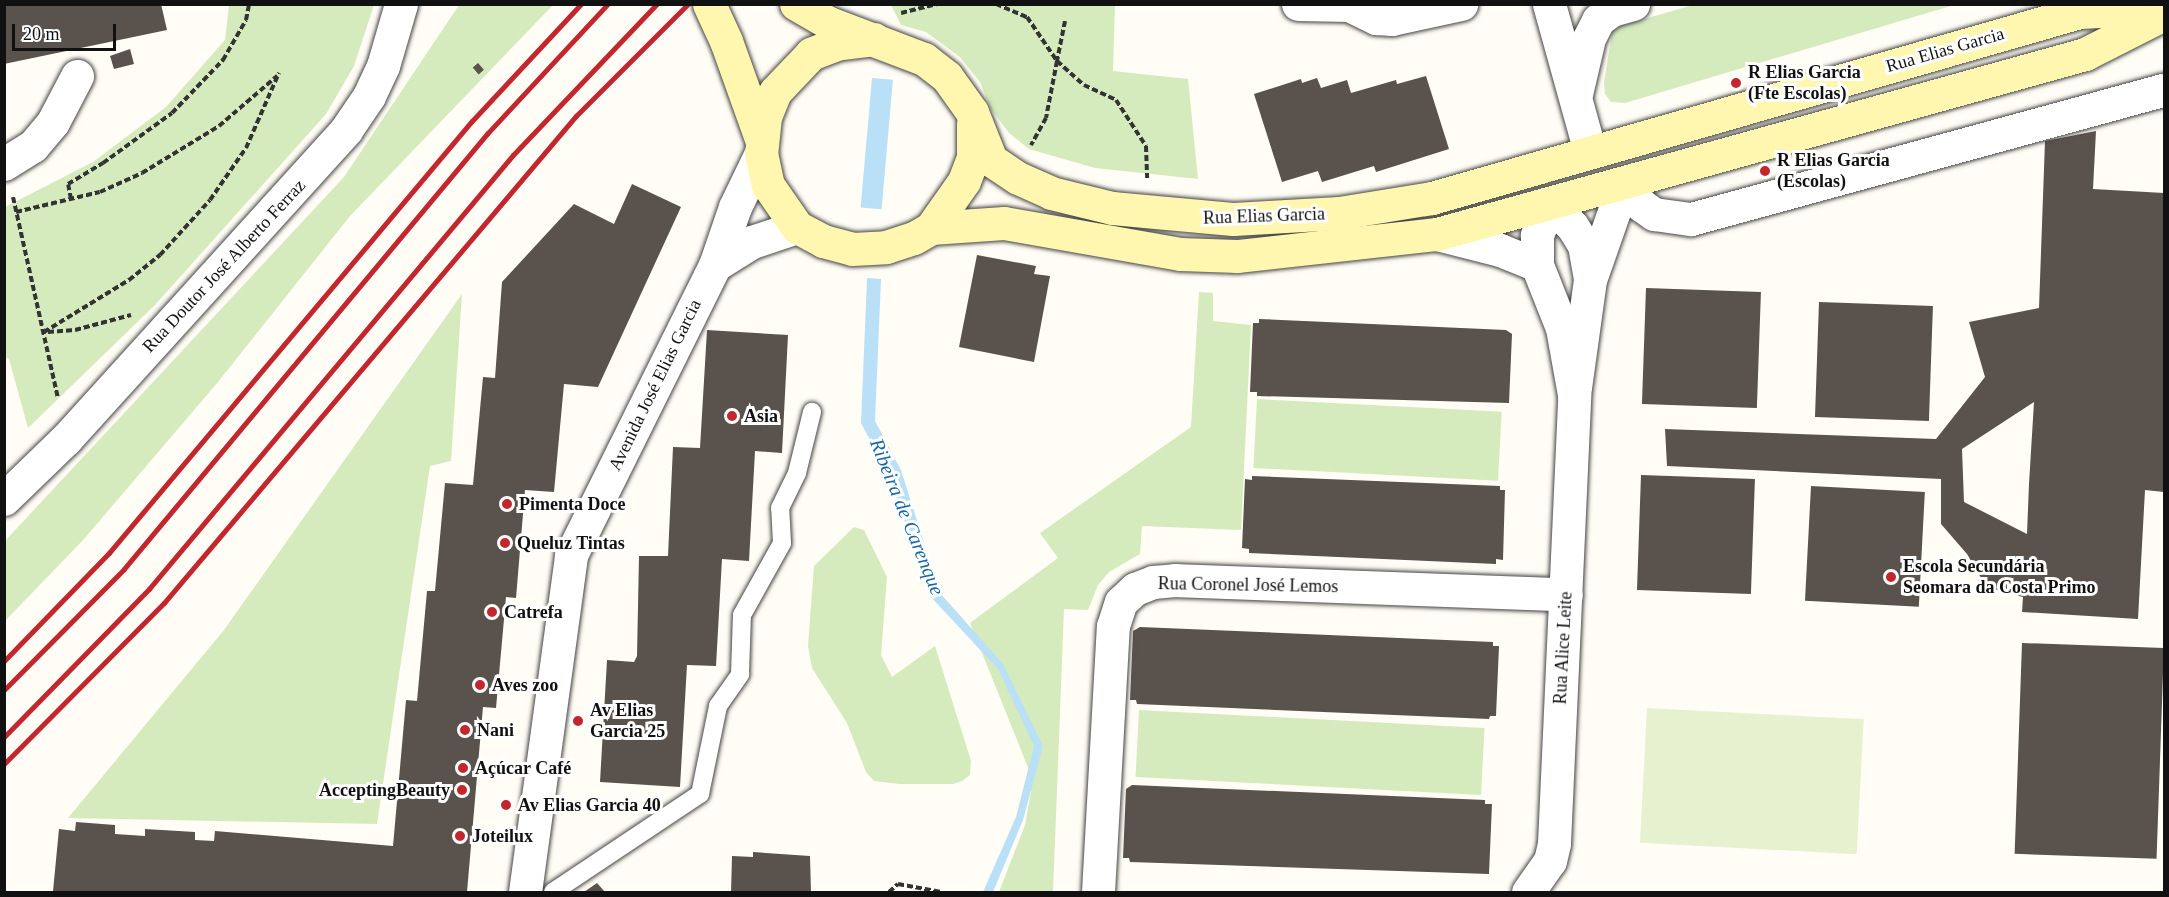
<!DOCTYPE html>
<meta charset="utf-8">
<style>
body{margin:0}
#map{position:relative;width:2169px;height:897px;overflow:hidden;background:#fffdf5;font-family:Georgia,serif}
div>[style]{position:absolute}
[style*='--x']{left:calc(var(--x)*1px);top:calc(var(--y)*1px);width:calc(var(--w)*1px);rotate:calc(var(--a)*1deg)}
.green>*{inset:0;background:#d5ebbd;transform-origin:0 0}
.pitch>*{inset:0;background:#e6f2cf;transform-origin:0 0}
.water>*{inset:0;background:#b9e0f7;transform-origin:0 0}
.building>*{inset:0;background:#5a524d;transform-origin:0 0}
.path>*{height:4px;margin-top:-2px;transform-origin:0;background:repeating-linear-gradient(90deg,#333 0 6px,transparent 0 9px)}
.roads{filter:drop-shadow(0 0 2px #444) drop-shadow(0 0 2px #444)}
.lane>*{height:18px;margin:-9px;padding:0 9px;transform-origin:9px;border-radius:9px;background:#fff}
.street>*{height:33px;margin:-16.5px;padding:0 16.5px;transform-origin:16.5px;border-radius:16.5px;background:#fff}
.secondary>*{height:33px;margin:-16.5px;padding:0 16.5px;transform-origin:16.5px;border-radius:16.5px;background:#fff6b0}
.rail>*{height:4.5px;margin:-2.25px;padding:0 2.25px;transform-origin:2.25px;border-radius:2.25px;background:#c4262e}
.dots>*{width:16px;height:16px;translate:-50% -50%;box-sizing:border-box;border:3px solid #fff;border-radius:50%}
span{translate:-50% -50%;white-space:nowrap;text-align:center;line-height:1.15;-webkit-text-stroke:6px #fff;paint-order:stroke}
.street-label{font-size:18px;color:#111}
.poi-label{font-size:18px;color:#111;font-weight:700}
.left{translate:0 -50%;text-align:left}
.right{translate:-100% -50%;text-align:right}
.water-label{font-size:20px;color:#1768a6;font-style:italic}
.frame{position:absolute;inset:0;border:6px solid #111;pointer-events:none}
.scale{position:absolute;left:12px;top:24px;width:104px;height:27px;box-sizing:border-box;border:3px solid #111;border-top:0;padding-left:8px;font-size:18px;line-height:21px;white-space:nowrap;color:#111;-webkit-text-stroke:4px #fff;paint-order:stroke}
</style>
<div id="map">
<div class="green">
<i style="clip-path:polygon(229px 5px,374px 5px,354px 66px,326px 114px,155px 305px,28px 428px,9px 359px,5px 357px,5px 207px,93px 162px,166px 107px,225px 40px)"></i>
<i style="clip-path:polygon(459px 5px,553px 5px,350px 216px,218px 382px,84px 539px,5px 621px,4px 542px,344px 177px)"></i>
<i style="clip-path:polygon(891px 5px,1115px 5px,1113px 71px,1188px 79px,1198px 179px,1095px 168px,1029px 149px,1009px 133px,991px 109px,980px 82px,960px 57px,926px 32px,901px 25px)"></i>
<i style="clip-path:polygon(1693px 5px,1954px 5px,1625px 103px,1611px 102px,1605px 94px,1604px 82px,1613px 28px)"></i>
<i style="clip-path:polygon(1199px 292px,1213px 293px,1213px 321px,1251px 325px,1241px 530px,1142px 526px,1140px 554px,1109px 572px,1098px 585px,1088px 610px,1064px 609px,1053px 892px,999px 892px,1025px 825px,1031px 791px,1029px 770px,970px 623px,1058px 558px,1040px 533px,1191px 427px)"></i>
<i style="clip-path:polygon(462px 294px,451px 461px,430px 466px,377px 824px,68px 818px,224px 630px)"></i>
<i style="left:1257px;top:399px;width:245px;height:69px;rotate:3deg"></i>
<i style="clip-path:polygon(854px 527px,864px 530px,887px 577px,881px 655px,892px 677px,935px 646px,971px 761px,970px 775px,962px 781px,953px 784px,899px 784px,874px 781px,866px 772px,847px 723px,812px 668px,808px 646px,814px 566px)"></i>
<i style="left:1139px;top:710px;width:346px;height:67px;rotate:3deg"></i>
</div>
<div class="pitch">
<i style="left:1647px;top:708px;width:217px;height:135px;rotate:3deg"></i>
</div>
<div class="water">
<i style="left:872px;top:78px;width:21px;height:130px;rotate:5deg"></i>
<i style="clip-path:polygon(867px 278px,881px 279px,875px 421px,901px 470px,940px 593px,1003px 664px,1043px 746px,1023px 820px,993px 892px,983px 892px,1016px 817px,1034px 746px,998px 669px,930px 596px,889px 475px,861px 423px)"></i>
</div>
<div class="building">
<i style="clip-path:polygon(4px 4px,161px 4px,167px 30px,4px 64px)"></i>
<i style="clip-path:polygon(130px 49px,134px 64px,114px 69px,110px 56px)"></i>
<i style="left:478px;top:63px;width:9px;height:7px;rotate:49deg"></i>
<i style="clip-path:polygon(1426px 76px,1449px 149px,1376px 172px,1374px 166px,1322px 182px,1318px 171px,1282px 182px,1254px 94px,1301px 79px,1302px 83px,1317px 78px,1321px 88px,1347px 80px,1351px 93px,1396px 80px,1397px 84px)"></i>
<i style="clip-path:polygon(evenodd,2096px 131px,2093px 189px,2164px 193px,2164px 492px,2145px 490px,2138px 619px,2022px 612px,2023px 597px,1987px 588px,1967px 554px,1941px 524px,1941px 479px,1667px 466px,1665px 429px,1936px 439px,1985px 377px,1969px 322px,2039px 308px,2045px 141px,2096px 131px,2034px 402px,2029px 484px,2027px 534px,1964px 502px,1962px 449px,2034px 402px)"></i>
<i style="clip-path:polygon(632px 184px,681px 207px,598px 387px,564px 384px,554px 492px,525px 490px,516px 598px,506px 597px,496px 708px,483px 707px,467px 892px,53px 891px,59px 829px,75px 831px,76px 822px,115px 825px,115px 834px,145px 836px,145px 829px,195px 832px,195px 840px,214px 841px,215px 831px,393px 846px,406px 700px,417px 701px,427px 591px,435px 591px,445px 483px,473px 485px,483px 377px,495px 378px,502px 282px,574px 204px,614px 224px)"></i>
<i style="clip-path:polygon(977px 255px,1036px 266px,1034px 274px,1050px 276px,1034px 362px,959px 347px)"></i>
<i style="left:1646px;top:288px;width:115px;height:116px;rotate:2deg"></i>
<i style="left:1819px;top:302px;width:114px;height:115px;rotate:2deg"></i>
<i style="clip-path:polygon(1259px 319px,1506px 330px,1512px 334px,1509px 403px,1257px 396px,1257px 392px,1250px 392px,1253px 323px,1259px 323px)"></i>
<i style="clip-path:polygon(707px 330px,788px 335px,782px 453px,755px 451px,749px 561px,722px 559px,716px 666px,687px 665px,680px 787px,600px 782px,607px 660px,634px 662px,637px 656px,639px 556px,668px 556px,673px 447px,700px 448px)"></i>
<i style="left:1641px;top:475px;width:114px;height:115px;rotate:2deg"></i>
<i style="clip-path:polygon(1252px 476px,1500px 486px,1500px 490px,1505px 490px,1503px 560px,1496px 559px,1496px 564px,1249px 553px,1249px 549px,1242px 548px,1245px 479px,1252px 480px)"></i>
<i style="left:1811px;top:486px;width:114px;height:115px;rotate:3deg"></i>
<i style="clip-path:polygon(1140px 627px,1493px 642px,1493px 646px,1499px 646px,1496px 716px,1490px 716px,1489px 719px,1137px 704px,1136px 700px,1130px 700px,1133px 631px)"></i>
<i style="left:2022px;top:643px;width:142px;height:211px;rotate:2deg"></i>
<i style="clip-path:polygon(1132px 785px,1485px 800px,1485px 804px,1492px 804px,1489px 874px,1130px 862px,1129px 858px,1123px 858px,1126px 789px)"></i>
<i style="clip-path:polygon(753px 852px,810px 856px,811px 892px,731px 892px,732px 856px,753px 857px)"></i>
<i style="clip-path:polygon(597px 883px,605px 892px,584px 892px)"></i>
</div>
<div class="path">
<i style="--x:996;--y:4;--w:34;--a:23"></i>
<i style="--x:1027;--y:17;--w:53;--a:55.7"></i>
<i style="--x:1057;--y:61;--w:58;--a:100.9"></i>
<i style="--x:1046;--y:118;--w:31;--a:119"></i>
<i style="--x:901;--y:13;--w:38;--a:-14"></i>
<i style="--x:1065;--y:21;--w:41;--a:101.3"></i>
<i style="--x:1057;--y:61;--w:36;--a:42"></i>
<i style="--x:1084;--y:85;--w:35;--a:25"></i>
<i style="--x:1116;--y:100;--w:55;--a:56.9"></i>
<i style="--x:1146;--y:146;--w:32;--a:88"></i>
<i style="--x:13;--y:197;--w:206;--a:77.4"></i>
<i style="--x:71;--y:199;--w:15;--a:-101"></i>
<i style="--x:68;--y:184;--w:41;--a:-31"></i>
<i style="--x:103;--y:163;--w:85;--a:-35.9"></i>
<i style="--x:172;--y:113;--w:74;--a:-46.1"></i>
<i style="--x:223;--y:60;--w:46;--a:-60.1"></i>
<i style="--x:246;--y:20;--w:16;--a:-79"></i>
<i style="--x:16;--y:212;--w:86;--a:-13.4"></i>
<i style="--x:100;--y:192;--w:46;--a:-24.3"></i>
<i style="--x:142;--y:173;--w:90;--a:-31.4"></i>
<i style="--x:219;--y:126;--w:77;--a:-40.8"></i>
<i style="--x:44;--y:332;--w:100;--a:-31.5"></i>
<i style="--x:129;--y:280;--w:40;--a:-39"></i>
<i style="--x:160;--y:255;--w:74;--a:-47.7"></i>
<i style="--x:210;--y:200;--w:63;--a:-55.3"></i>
<i style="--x:246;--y:148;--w:82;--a:-66.3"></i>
<i style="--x:48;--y:332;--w:27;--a:-4"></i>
<i style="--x:75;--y:330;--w:58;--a:-15"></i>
<i style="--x:889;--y:892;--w:12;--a:-42"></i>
<i style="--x:898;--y:884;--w:44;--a:10.5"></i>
</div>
<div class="roads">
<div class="lane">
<i style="--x:553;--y:892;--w:177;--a:-33.7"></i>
<i style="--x:700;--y:794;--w:90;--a:-78.4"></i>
<i style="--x:718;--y:706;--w:39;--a:-55"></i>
<i style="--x:740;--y:674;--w:59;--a:-88.1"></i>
<i style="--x:742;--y:615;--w:82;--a:-60.9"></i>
<i style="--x:782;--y:543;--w:35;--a:-93"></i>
<i style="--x:780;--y:508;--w:39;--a:-64"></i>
<i style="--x:797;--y:473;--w:63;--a:-76.2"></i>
</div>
<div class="street">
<i style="--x:1298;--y:4;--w:51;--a:1.1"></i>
<i style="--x:1349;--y:5;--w:30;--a:26"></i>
<i style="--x:1376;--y:18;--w:16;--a:4"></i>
<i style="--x:1392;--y:19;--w:71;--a:-12.3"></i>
<i style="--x:1549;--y:4;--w:154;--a:74.5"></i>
<i style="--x:1576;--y:94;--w:57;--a:-76.9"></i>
<i style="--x:1589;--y:38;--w:20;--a:-63"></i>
<i style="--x:1598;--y:20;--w:17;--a:-36"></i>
<i style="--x:1612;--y:10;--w:22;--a:-16"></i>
<i style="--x:4;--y:164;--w:34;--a:-32"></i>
<i style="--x:33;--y:146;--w:31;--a:-50"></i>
<i style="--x:53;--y:122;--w:52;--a:-62.4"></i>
<i style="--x:1624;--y:183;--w:28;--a:52"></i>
<i style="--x:1641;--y:205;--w:16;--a:35"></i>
<i style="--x:1654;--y:214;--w:37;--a:8"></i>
<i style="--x:1691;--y:219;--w:490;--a:-15.3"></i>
<i style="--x:1437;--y:234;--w:65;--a:14.3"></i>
<i style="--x:1500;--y:250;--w:40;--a:22"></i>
<i style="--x:715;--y:265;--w:44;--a:-31.9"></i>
<i style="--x:752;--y:242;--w:47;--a:-18.4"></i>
<i style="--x:1591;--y:277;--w:100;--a:-70.7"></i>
<i style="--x:4;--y:499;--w:86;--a:-44.1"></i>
<i style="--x:66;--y:439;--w:417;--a:-47.8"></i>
<i style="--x:346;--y:130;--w:41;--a:-55.9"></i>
<i style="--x:369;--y:96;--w:33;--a:-65"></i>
<i style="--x:383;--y:66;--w:65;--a:-73.8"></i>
<i style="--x:525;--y:892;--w:340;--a:-82.2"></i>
<i style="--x:571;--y:555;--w:324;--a:-63.6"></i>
<i style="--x:715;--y:265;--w:61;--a:-71"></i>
<i style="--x:735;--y:207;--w:60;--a:-64.3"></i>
<i style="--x:1098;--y:892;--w:266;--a:-86.8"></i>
<i style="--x:1113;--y:626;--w:25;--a:-72"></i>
<i style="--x:1121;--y:602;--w:19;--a:-43"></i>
<i style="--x:1135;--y:589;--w:19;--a:-21"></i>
<i style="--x:1153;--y:582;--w:22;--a:-5"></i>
<i style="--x:1175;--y:580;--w:391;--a:2.1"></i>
<i style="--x:1528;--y:892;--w:38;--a:-55"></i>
<i style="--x:1550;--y:861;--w:18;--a:-77"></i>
<i style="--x:1554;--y:843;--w:448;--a:-87.4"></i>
<i style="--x:1574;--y:395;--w:117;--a:-82.1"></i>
<i style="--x:1590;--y:279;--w:35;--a:-100"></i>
<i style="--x:1584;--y:245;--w:22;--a:-122"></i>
<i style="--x:1572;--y:226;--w:31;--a:-135"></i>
<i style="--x:1550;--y:204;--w:34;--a:113"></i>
<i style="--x:1537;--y:235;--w:30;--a:90"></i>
<i style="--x:1537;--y:265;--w:68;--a:68.4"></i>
<i style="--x:1562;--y:328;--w:68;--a:79.8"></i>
</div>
<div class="secondary">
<i style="--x:709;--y:4;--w:41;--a:65.3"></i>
<i style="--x:726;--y:41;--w:104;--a:70.3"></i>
<i style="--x:796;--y:4;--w:38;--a:30"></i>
<i style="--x:829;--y:23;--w:102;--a:20.8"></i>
<i style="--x:924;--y:59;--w:29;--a:38"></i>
<i style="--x:947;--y:77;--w:43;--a:54.5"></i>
<i style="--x:972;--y:112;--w:52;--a:68.4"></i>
<i style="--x:991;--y:160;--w:32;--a:34"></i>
<i style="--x:1018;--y:178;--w:36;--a:24"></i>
<i style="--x:1051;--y:193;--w:63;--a:13.8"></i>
<i style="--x:1112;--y:208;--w:121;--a:5.2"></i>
<i style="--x:1233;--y:219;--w:106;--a:-3.2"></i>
<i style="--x:1339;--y:213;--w:94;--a:-9.2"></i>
<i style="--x:1432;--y:198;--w:674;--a:-16.02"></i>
<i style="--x:2080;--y:12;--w:84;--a:-2.7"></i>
<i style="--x:874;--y:39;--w:35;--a:173"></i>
<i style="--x:839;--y:43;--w:30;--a:159"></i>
<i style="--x:811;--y:54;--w:52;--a:133.5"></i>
<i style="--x:775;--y:92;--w:27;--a:112"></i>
<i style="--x:765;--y:117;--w:36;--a:96"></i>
<i style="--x:761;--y:153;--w:33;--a:78"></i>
<i style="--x:768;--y:185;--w:51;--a:55.4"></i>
<i style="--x:797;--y:227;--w:30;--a:28"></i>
<i style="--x:823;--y:241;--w:30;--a:15"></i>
<i style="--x:852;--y:249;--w:34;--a:-3"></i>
<i style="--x:886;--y:247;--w:29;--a:-18"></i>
<i style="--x:914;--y:238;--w:20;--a:-30"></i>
<i style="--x:931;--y:228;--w:57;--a:-54.9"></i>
<i style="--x:964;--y:181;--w:26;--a:-69"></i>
<i style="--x:973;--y:157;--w:34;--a:-90"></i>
<i style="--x:931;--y:228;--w:73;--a:-3.9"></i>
<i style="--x:1004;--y:223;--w:179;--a:10"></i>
<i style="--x:1180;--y:254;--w:57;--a:2"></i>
<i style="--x:1237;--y:256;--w:201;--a:-6.3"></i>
<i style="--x:1437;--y:234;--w:673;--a:-15.52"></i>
<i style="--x:2085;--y:54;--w:89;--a:-26.9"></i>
</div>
</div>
<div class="rail">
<i style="--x:4;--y:661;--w:151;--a:-45.8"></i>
<i style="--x:109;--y:553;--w:564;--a:-49.96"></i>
<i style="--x:472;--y:121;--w:160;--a:-47"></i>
<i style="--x:4;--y:690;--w:170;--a:-45.2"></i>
<i style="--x:124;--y:569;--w:567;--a:-50.16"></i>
<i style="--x:487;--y:134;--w:178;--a:-47.1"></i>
<i style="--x:4;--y:737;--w:207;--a:-45.6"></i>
<i style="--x:149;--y:589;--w:566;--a:-50.01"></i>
<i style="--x:513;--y:155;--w:209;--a:-46.4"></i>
<i style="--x:4;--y:764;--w:227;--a:-45.2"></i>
<i style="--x:164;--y:603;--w:638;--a:-49.77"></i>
<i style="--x:576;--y:116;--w:158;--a:-45"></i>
</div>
<div class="dots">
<i style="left:1736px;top:83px;background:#c4262e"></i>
<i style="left:1765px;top:171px;background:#c4262e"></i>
<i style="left:732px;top:416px;background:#c4262e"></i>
<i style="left:507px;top:504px;background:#c4262e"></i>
<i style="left:505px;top:543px;background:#c4262e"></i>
<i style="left:1891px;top:577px;background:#c4262e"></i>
<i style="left:492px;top:612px;background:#c4262e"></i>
<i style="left:480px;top:685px;background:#c4262e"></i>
<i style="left:578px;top:721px;background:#c4262e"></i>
<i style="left:465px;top:730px;background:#c4262e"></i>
<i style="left:463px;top:768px;background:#c4262e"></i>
<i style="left:462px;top:790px;background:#c4262e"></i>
<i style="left:506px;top:805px;background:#c4262e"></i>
<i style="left:460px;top:836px;background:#c4262e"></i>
</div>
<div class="street-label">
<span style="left:1945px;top:50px;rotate:-16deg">Rua Elias Garcia</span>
<span style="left:1264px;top:216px;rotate:-2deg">Rua Elias Garcia</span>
<span style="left:224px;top:266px;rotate:-47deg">Rua Doutor José Alberto Ferraz</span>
<span style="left:655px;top:385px;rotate:-64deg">Avenida José Elias Garcia</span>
<span style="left:1248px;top:585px;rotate:1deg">Rua Coronel José Lemos</span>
<span style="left:1563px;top:648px;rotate:-87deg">Rua Alice Leite</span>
</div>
<div class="poi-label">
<span class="left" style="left:1748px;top:83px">R Elias Garcia<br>(Fte Escolas)</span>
<span class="left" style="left:1777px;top:171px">R Elias Garcia<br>(Escolas)</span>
<span class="left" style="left:744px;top:416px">Asia</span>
<span class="left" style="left:519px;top:504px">Pimenta Doce</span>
<span class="left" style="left:517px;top:543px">Queluz Tintas</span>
<span class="left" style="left:1903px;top:577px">Escola Secundária<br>Seomara da Costa Primo</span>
<span class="left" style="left:504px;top:612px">Catrefa</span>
<span class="left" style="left:492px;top:685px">Aves zoo</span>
<span class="left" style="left:590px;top:721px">Av Elias<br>Garcia 25</span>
<span class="left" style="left:477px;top:730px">Nani</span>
<span class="left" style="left:475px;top:768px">Açúcar Café</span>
<span class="right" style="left:450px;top:790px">AcceptingBeauty</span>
<span class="left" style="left:518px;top:805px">Av Elias Garcia 40</span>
<span class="left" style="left:472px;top:836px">Joteilux</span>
</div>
<div class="water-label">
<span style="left:907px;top:517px;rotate:68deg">Ribeira de Carenque</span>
</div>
<div class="frame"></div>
<div class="scale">20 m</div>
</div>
